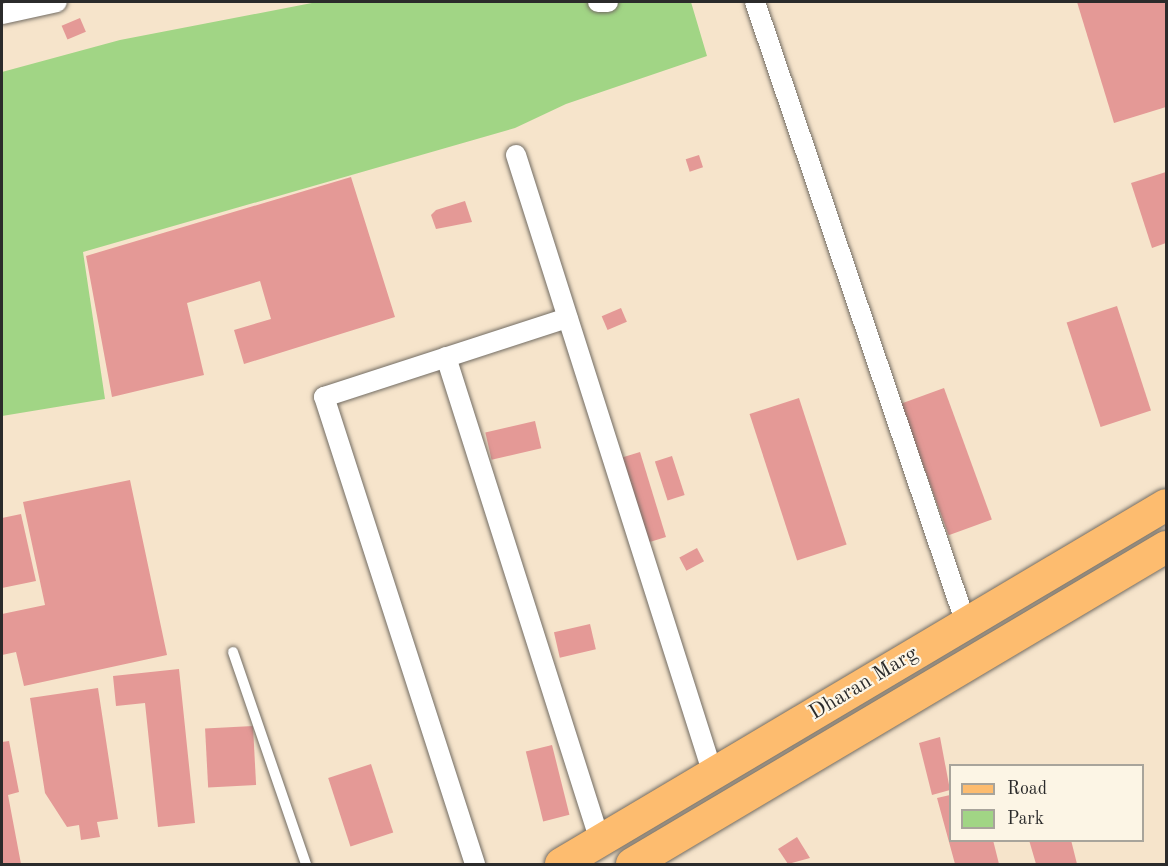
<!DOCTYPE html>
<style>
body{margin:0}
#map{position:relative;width:1168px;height:866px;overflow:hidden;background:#f6e4cb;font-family:"Old Standard TT",serif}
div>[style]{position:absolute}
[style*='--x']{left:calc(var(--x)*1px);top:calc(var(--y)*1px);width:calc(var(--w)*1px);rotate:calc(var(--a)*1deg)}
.green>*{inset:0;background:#a1d585}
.building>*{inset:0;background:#e49996;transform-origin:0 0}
.roads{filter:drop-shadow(0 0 2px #726c63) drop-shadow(0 0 2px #726c63)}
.lane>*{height:10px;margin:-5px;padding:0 5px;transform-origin:5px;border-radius:5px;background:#fff}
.street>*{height:20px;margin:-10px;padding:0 10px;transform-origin:10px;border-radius:10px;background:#fff}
.primary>*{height:32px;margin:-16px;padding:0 16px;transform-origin:16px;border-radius:16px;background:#fdbc6f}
span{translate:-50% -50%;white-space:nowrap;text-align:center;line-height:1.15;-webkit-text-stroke:4.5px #fcf5e5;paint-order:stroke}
.street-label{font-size:21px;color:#2b2b2b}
.frame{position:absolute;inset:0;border:3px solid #2b2b2b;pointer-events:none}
.legend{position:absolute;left:949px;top:764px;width:195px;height:78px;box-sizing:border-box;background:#fcf5e5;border:2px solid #a8a49b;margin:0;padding:8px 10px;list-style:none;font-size:18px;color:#2b2b2b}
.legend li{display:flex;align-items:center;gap:12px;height:30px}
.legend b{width:30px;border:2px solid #a8a49b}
</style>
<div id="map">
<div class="green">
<i style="clip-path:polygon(317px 2px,691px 2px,707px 56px,566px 104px,515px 128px,83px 252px,105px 399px,2px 416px,2px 72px,120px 40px)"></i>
</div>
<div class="building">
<i style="clip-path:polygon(1077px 2px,1166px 2px,1166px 107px,1114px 123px)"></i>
<i style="left:80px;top:18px;width:15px;height:20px;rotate:67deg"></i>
<i style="left:699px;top:155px;width:13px;height:14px;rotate:72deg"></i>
<i style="clip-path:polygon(1166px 172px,1166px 243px,1152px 248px,1131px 183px)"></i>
<i style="clip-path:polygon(351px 177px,395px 317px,244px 364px,234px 330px,271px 319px,260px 281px,187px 303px,204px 375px,112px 397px,86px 256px)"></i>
<i style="clip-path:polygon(465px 201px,472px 222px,436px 229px,431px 215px,436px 210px)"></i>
<i style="left:1117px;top:306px;width:110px;height:53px;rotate:72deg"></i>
<i style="left:621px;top:308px;width:15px;height:21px;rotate:67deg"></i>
<i style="left:944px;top:388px;width:140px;height:46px;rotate:70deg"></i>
<i style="left:799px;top:398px;width:154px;height:52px;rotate:72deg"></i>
<i style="left:535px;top:421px;width:28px;height:51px;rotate:77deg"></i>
<i style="left:640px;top:452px;width:89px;height:23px;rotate:73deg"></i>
<i style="left:672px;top:456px;width:41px;height:18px;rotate:72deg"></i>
<i style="clip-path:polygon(130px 480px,167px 655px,24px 686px,16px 652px,2px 655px,2px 614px,45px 605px,23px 502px)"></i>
<i style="clip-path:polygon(21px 514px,36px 581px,2px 588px,2px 518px)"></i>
<i style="left:697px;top:548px;width:15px;height:20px;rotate:62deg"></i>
<i style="left:590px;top:624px;width:26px;height:37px;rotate:77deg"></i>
<i style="clip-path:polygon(179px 669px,195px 823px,158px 827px,145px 703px,116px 706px,113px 676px)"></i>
<i style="clip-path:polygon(98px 688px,118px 819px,97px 822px,100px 837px,81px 840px,79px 825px,67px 827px,45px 793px,30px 698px)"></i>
<i style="left:253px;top:726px;width:59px;height:48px;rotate:87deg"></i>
<i style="clip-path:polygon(940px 737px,950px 790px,932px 795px,919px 743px)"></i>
<i style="clip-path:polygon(9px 741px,19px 792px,8px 795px,21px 864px,2px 864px,2px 742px)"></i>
<i style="left:552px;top:745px;width:72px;height:27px;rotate:76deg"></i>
<i style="left:371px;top:764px;width:72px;height:45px;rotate:72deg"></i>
<i style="clip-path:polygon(950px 795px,950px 840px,993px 840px,999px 864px,955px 864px,937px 798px)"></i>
<i style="clip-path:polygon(797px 837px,810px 858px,788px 864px,778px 849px)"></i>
<i style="clip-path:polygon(1029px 840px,1071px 840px,1077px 864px,1036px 864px)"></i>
</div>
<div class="roads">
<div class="lane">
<i style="--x:233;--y:652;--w:224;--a:71"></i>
</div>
<div class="street">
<i style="--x:598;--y:2;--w:10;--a:0"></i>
<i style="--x:755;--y:2;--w:657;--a:71.26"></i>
<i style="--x:2;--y:14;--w:56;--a:-12.3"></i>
<i style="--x:516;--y:155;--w:650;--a:72.35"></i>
<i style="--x:446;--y:357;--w:508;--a:72.35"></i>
<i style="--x:475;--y:864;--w:491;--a:-107.9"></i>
<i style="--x:324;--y:397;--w:256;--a:-18"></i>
</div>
<div class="primary">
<i style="--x:561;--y:864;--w:703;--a:-30.68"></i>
<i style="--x:632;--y:864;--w:621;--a:-30.69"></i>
</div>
</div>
<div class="street-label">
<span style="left:864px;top:684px;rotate:-31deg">Dharan Marg</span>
</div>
<div class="frame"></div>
<ul class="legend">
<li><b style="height:8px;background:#fdbc6f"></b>Road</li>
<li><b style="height:16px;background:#a1d585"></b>Park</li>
</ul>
</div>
